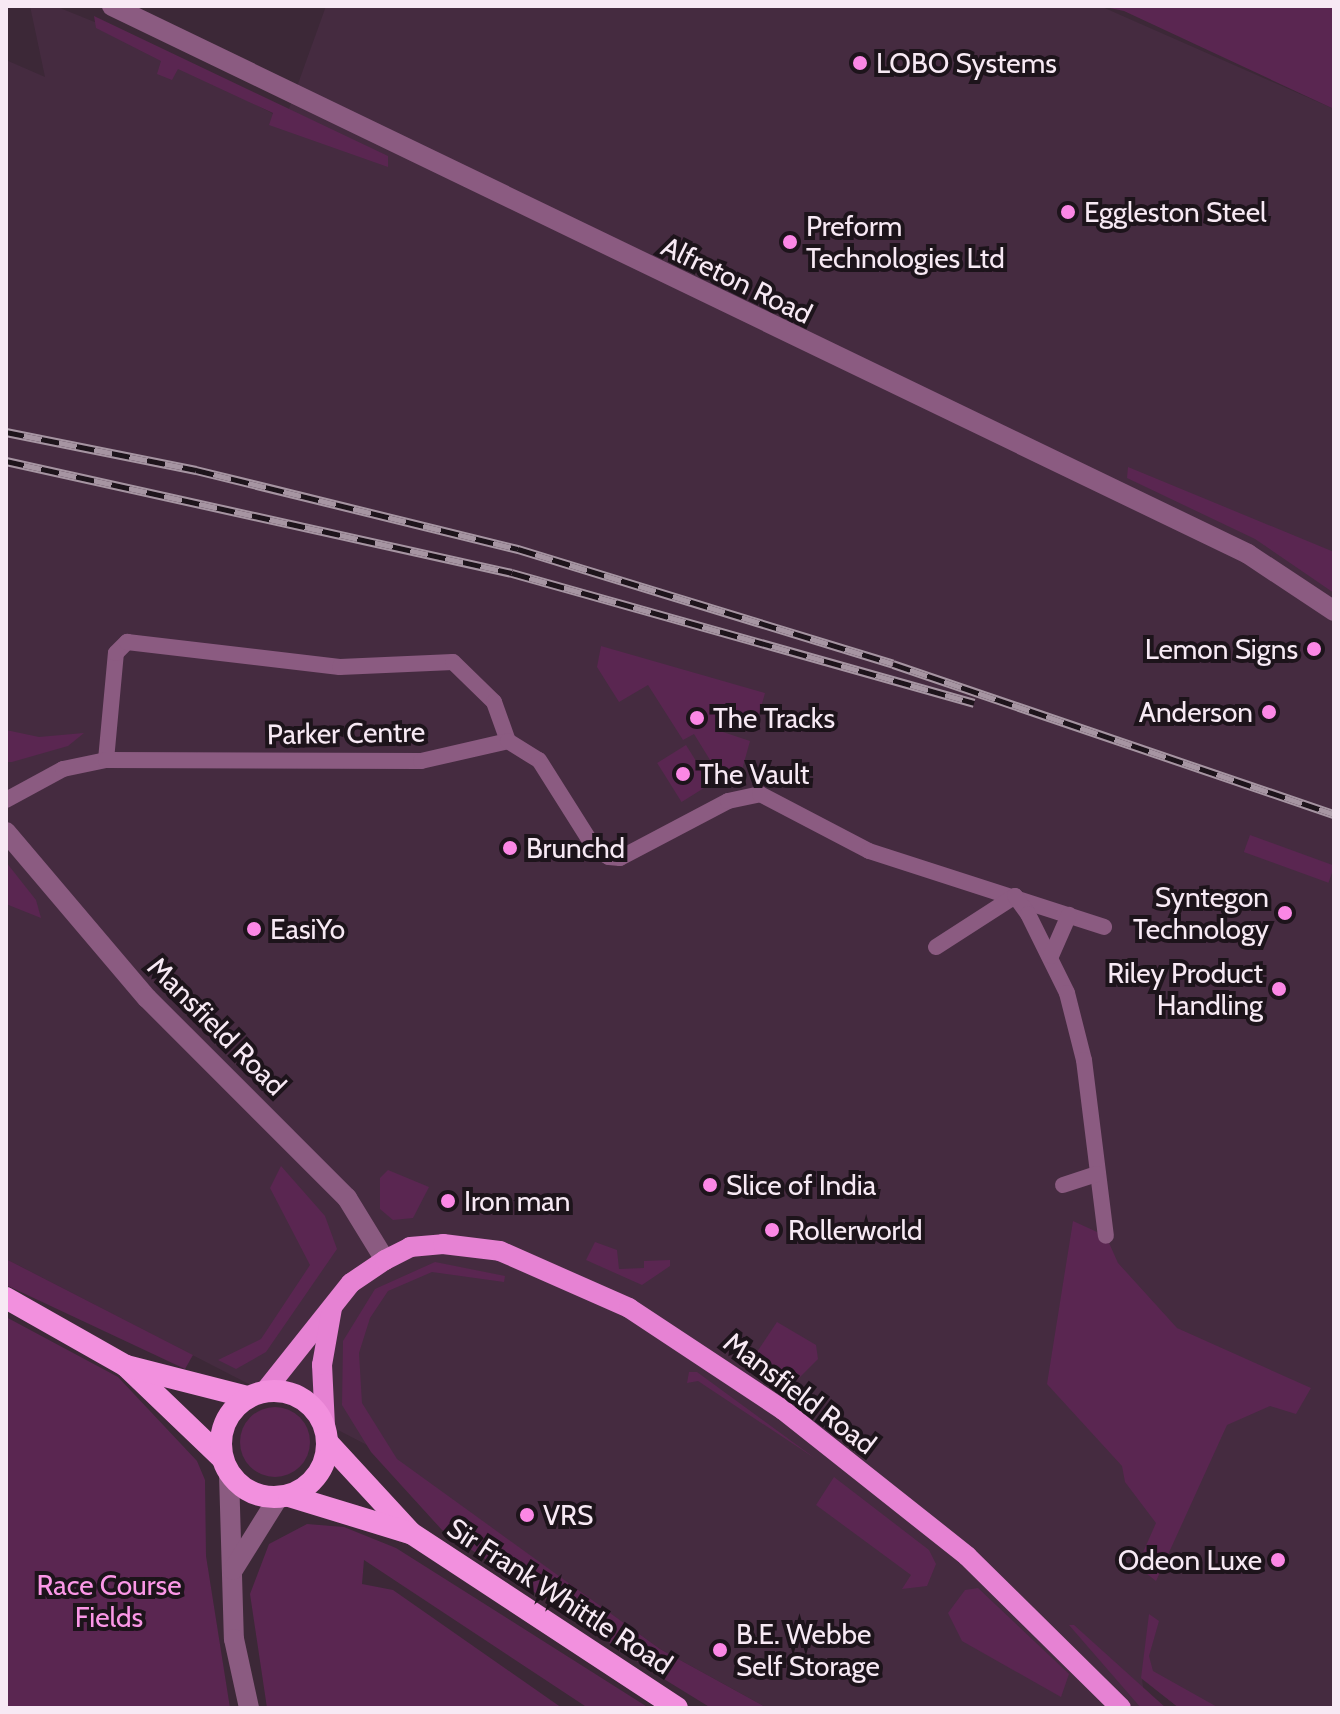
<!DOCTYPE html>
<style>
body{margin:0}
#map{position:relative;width:1340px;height:1714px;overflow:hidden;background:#3c2837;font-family:Cabin,sans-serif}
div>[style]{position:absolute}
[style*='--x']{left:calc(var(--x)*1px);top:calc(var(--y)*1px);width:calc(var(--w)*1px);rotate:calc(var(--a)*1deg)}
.built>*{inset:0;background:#452b40}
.green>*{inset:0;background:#5a2651;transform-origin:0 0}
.round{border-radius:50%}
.minor>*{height:16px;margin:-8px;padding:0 8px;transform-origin:8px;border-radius:8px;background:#8b5b81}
.tertiary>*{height:20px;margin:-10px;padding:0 10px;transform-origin:10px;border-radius:10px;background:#8b5b81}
.primary>*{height:20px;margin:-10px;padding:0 10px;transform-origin:10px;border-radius:10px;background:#e682d3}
.trunk>*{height:22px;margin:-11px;padding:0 11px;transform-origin:11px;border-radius:11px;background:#f290de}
.trunk>.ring{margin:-11px;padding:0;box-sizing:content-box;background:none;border:22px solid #f290de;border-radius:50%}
.rail>*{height:9px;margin-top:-4.5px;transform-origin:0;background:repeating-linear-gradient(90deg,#1d141b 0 18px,#a695a2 0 36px);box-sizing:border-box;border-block:2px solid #a695a2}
.dots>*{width:22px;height:22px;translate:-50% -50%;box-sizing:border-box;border:4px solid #1d141b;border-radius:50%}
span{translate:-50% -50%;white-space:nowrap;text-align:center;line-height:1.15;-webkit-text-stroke:8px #1d141b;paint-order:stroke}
.poi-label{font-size:28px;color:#f7e9f4}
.left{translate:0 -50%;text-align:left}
.right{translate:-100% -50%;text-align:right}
.street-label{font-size:28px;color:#f7e9f4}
.park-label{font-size:28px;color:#fb97e7}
.frame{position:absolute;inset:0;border:8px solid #f7e9f4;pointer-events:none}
</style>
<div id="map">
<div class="built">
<i style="clip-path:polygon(30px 6px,55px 6px,107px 27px,285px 120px,326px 6px,1100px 6px,1334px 109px,1334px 1708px,1179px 1708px,1142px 1679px,1146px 1708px,767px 1708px,660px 1649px,398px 1461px,6px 1259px,6px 60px,45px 77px)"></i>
</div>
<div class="green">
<i style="clip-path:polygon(1100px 6px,1334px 6px,1334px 109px,1124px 11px)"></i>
<i style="clip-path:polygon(94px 16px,388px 156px,388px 167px,269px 125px,273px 113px,178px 69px,172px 80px,157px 74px,161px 61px,96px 28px)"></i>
<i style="clip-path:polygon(1128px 467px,1334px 552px,1334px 593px,1255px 539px,1127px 478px)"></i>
<i style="clip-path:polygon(601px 646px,765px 693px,758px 718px,728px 709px,720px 731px,750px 741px,740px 777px,726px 786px,694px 734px,683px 740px,648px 685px,619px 702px,597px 667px)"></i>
<i style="clip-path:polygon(6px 730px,39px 737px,84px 733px,68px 746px,12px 762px,6px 762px)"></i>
<i style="left:686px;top:745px;width:46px;height:34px;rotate:58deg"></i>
<i style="left:1250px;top:835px;width:90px;height:18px;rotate:20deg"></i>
<i style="clip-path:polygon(6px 862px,36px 900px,41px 918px,6px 904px)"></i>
<i style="clip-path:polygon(281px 1166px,325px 1216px,337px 1249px,266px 1352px,236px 1369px,218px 1360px,261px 1339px,310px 1265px,270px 1188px)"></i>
<i style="clip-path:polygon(388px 1170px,429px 1187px,413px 1218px,393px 1220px,380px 1209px,380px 1178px)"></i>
<i style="clip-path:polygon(1073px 1221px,1106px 1236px,1118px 1263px,1177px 1328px,1311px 1388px,1296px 1414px,1270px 1406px,1227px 1425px,1156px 1581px,1137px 1566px,1156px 1523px,1125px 1482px,1122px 1466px,1047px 1384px)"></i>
<i style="clip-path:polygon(595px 1242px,617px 1250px,619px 1269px,644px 1268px,644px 1261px,670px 1260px,670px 1266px,642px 1285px,586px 1260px)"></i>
<i style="clip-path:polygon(6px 1259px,193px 1355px,185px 1369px,6px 1285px)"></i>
<i style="clip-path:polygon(435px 1262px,505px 1276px,504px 1282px,432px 1272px,388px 1291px,370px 1318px,359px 1353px,362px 1403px,397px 1459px,660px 1649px,767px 1708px,711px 1708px,659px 1676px,442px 1530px,371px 1452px,342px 1405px,343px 1341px,375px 1289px)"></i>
<i style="clip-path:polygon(6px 1317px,118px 1377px,197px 1461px,205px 1480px,206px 1556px,230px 1708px,6px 1708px)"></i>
<i style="clip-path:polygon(777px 1322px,816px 1345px,818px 1359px,792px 1385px,755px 1355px)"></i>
<i style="clip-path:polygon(689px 1372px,697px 1372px,816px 1459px,698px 1381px,687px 1383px)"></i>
<i class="round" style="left:240px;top:1407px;width:70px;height:70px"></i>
<i style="clip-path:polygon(834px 1477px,929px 1550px,936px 1564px,927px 1586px,902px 1589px,911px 1575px,816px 1505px)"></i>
<i style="clip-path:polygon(307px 1524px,344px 1527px,396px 1548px,649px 1708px,588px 1708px,364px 1560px,362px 1584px,393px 1590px,562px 1708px,267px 1708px,250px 1594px,269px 1544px)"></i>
<i style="clip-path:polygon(978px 1588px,1069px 1674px,1061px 1697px,962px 1641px,948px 1613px,965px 1590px)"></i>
<i style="clip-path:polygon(1149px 1614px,1159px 1621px,1149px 1656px,1153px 1671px,1219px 1708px,1179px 1708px,1141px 1678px)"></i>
<i style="clip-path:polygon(1069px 1625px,1074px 1625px,1166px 1708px,1141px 1708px)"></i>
</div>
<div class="minor">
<i style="--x:106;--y:760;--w:107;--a:-84.7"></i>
<i style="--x:116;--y:653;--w:16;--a:-45"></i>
<i style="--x:127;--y:642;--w:214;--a:6.7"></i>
<i style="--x:340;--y:667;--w:113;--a:-2.5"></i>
<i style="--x:453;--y:662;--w:57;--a:44.3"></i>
<i style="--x:494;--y:702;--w:41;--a:70.3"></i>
<i style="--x:6;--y:800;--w:65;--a:-28.5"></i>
<i style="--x:63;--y:769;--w:44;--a:-11.8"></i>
<i style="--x:106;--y:760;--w:315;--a:0.2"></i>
<i style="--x:421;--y:761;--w:89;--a:-12.9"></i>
<i style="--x:508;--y:741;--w:36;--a:32"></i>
<i style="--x:539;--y:760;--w:105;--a:57.8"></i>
<i style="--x:595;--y:849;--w:16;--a:30"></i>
<i style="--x:609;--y:857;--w:11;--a:5"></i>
<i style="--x:620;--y:858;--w:122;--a:-27.8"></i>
<i style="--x:728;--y:801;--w:33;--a:-12"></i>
<i style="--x:760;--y:794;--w:123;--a:27.6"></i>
<i style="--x:869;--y:851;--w:247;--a:17.9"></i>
<i style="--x:936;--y:947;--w:94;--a:-32.8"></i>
<i style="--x:1015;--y:896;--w:22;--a:54"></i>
<i style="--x:1028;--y:914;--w:88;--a:63.7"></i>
<i style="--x:1067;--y:993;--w:69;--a:75.8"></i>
<i style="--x:1084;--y:1060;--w:177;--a:82.9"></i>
<i style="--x:1051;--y:956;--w:45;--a:-66.3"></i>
<i style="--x:1063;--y:1185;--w:35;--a:-18"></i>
</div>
<div class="tertiary">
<i style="--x:112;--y:6;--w:1261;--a:25.75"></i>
<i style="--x:1248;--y:554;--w:103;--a:33.5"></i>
<i style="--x:6;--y:832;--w:218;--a:49.7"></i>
<i style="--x:147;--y:998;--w:283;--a:45"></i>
<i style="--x:347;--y:1198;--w:73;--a:58.5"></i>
<i style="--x:229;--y:1474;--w:165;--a:88.3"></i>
<i style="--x:234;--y:1639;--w:71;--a:77.7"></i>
<i style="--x:233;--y:1570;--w:85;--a:-58"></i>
</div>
<div class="primary">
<i style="--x:265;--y:1391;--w:138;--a:-51.5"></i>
<i style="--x:351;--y:1283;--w:41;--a:-34.1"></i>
<i style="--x:385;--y:1260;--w:28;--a:-27"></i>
<i style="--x:410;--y:1247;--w:33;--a:-5"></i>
<i style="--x:443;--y:1244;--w:57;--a:7"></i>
<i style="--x:500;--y:1251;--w:141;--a:23.8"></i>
<i style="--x:629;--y:1308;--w:185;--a:33.5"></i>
<i style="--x:783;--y:1410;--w:235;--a:38.4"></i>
<i style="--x:967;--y:1556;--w:216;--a:44.6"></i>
<i style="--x:325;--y:1426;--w:61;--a:-92.8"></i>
<i style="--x:322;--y:1365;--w:58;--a:-80"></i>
</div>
<div class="trunk">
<i style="--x:6;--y:1298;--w:138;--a:29.5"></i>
<i style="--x:126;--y:1366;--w:133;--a:43.8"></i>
<i style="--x:126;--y:1366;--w:126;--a:14.3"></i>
<i class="ring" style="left:221px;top:1391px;width:84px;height:84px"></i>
<i style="--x:328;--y:1443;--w:122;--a:47.3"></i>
<i style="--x:411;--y:1533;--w:318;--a:33.3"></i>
<i style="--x:289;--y:1496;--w:127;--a:17"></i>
</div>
<div class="rail">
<i style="--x:6;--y:432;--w:194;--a:11.3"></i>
<i style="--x:196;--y:470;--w:332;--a:13.8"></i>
<i style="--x:518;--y:549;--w:392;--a:17"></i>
<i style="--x:893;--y:664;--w:466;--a:18.8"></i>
<i style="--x:6;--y:461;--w:518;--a:12.48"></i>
<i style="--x:512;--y:573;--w:480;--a:15.7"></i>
</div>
<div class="dots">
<i style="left:860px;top:63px;background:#fb87e5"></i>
<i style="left:1068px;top:212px;background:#fb87e5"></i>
<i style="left:790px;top:242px;background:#fb87e5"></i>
<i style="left:1314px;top:649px;background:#fb87e5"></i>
<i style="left:1269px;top:712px;background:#fb87e5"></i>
<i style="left:697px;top:718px;background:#fb87e5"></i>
<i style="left:683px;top:774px;background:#fb87e5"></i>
<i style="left:510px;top:848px;background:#fb87e5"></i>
<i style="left:1285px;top:913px;background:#fb87e5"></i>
<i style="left:254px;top:929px;background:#fb87e5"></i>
<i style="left:1279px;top:989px;background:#fb87e5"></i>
<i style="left:710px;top:1185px;background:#fb87e5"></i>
<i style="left:448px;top:1201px;background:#fb87e5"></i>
<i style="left:772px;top:1230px;background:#fb87e5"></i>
<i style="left:527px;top:1515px;background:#fb87e5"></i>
<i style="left:1278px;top:1560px;background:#fb87e5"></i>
<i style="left:720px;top:1650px;background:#fb87e5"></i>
</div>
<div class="poi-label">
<span class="left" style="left:876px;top:63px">LOBO Systems</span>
<span class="left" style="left:1084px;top:212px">Eggleston Steel</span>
<span class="left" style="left:806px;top:242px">Preform<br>Technologies Ltd</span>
<span class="right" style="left:1298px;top:649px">Lemon Signs</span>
<span class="right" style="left:1253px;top:712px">Anderson</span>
<span class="left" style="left:713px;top:718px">The Tracks</span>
<span class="left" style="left:699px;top:774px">The Vault</span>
<span class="left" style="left:526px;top:848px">Brunchd</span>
<span class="right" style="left:1269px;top:913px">Syntegon<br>Technology</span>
<span class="left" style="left:270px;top:929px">EasiYo</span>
<span class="right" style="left:1263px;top:989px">Riley Product<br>Handling</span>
<span class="left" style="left:726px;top:1185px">Slice of India</span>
<span class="left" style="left:464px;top:1201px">Iron man</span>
<span class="left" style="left:788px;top:1230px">Rollerworld</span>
<span class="left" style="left:543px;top:1515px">VRS</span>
<span class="right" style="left:1262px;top:1560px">Odeon Luxe</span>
<span class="left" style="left:736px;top:1650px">B.E. Webbe<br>Self Storage</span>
</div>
<div class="street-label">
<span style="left:737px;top:280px;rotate:26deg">Alfreton Road</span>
<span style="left:346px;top:733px;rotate:-1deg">Parker Centre</span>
<span style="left:217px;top:1026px;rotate:45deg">Mansfield Road</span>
<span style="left:800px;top:1393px;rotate:37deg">Mansfield Road</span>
<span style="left:560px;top:1596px;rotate:33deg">Sir Frank Whittle Road</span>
</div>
<div class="park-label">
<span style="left:109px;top:1601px">Race Course<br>Fields</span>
</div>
<div class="frame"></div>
</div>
